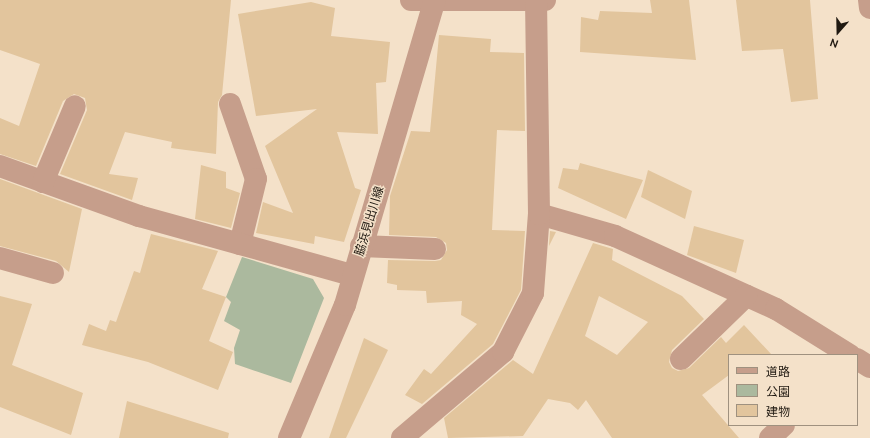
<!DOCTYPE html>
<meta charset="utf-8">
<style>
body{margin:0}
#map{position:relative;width:870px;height:438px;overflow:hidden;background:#f4e1c9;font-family:Ubuntu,"Noto Sans JP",sans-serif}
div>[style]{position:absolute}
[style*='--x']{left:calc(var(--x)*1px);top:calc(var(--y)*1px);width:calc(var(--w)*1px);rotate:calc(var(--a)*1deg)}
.green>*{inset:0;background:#abb99e}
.building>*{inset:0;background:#e2c59d}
.minor>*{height:22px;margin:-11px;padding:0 11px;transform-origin:11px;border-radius:11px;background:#c69e8b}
span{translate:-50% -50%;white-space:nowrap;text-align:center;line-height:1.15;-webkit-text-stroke:3px #f4e1c9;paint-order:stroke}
.street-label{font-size:12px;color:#201911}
.legend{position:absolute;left:728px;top:354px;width:130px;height:72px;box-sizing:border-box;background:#f4e1c9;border:1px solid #9f917f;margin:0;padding:5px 7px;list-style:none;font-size:12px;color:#201911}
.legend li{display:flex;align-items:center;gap:8px;height:20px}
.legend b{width:20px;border:1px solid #9f917f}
.north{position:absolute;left:818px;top:12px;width:40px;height:40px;-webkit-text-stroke:3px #f4e1c9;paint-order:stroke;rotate:200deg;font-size:11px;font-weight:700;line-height:16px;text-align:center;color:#201911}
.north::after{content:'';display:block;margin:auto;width:14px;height:18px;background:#201911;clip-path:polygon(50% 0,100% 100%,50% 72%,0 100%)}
</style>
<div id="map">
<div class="green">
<i style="clip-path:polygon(242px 257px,313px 279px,324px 298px,291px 383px,235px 364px,234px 348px,240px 330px,224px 321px,231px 302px,226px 297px)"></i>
</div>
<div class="building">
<i style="clip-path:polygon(0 0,231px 0,222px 95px,218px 102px,216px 154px,171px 148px,172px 142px,125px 132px,109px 174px,138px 178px,132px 200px,60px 174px,87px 110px,85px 98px,74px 94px,63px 101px,36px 166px,0 154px,0 118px,19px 126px,40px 64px,0 50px)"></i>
<i style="clip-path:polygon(650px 0,689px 0,696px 60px,580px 52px,581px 17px,598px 20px,600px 11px,652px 13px)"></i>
<i style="clip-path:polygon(736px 0,810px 0,818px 99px,791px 102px,783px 49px,742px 51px)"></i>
<i style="clip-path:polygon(311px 2px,335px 8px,331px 36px,390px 42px,386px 82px,376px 83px,378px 134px,337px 132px,355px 188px,361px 190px,344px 242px,315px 236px,314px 244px,256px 233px,263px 202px,293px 213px,265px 146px,317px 109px,256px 116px,238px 14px)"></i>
<i style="clip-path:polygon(439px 35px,491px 39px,490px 52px,524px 53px,525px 131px,497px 130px,492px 230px,525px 231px,521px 290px,493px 344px,422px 404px,405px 395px,424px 369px,431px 374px,477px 324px,461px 315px,462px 301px,427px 303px,426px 291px,397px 290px,397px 285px,387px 283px,388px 260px,435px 261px,441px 260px,447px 250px,446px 243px,436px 237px,389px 235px,390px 196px,411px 131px,430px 132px)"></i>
<i style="clip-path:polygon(580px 163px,643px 180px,626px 219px,558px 188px,563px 168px,578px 170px)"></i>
<i style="clip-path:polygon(201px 165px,226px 172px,226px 188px,240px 193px,231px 228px,195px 219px)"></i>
<i style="clip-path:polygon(648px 170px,692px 191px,685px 219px,641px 197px)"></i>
<i style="clip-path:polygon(0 179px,82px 209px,69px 272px,56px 261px,0 246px)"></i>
<i style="clip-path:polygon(694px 226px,744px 240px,736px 273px,687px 255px)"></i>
<i style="clip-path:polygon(550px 231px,556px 232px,549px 246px)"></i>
<i style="clip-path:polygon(151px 234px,218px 251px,202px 289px,226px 297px,209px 341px,233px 352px,218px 390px,148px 362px,82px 345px,89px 324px,106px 331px,110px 320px,116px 322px,134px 271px,140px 273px)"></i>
<i style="clip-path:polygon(evenodd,593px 243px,613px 249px,612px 260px,682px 296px,704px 319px,672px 350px,669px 362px,672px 368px,678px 371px,689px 368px,721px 337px,726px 343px,744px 325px,772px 355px,729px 355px,729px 375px,702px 395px,739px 438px,612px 438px,586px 400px,578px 410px,570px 403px,548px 399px,523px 436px,448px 438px,444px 418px,513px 360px,533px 374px,593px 243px,599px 296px,648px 322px,617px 355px,585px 336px,599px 296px)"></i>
<i style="clip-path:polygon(0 296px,32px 304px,12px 365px,83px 393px,71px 435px,0 407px)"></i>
<i style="clip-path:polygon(364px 338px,388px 350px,346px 438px,329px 438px)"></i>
<i style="clip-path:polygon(127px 401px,229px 433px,228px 438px,119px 438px)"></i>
</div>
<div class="minor">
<i style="--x:411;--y:0;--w:134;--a:0"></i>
<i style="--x:869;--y:0;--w:8;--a:83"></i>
<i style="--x:230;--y:104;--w:79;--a:70.9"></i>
<i style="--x:256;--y:179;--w:67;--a:103.8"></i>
<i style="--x:0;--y:166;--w:148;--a:19.8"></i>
<i style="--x:139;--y:216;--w:221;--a:15.5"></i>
<i style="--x:43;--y:182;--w:82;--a:-67.2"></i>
<i style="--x:539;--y:214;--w:79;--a:16.1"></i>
<i style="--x:615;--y:236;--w:177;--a:24.4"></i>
<i style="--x:776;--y:309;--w:87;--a:31.9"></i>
<i style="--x:361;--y:246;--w:74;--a:2.3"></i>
<i style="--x:0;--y:258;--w:55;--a:15.8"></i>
<i style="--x:681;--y:359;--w:91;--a:-44.1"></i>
<i style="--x:857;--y:359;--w:15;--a:32"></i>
<i style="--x:289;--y:438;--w:144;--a:-67.2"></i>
<i style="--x:345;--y:305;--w:318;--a:-73.6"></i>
<i style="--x:402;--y:438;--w:133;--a:-40.4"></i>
<i style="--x:503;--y:352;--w:66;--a:-63"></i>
<i style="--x:533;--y:293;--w:79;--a:-85.7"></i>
<i style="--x:539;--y:214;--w:213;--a:-90.8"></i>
<i style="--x:770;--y:438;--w:19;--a:-43"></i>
</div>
<div class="street-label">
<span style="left:369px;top:221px;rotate:-73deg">脇浜見出川線</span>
</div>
<ul class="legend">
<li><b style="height:5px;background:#c69e8b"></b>道路</li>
<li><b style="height:11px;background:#abb99e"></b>公園</li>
<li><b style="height:11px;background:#e2c59d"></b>建物</li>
</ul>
<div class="north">N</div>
</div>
